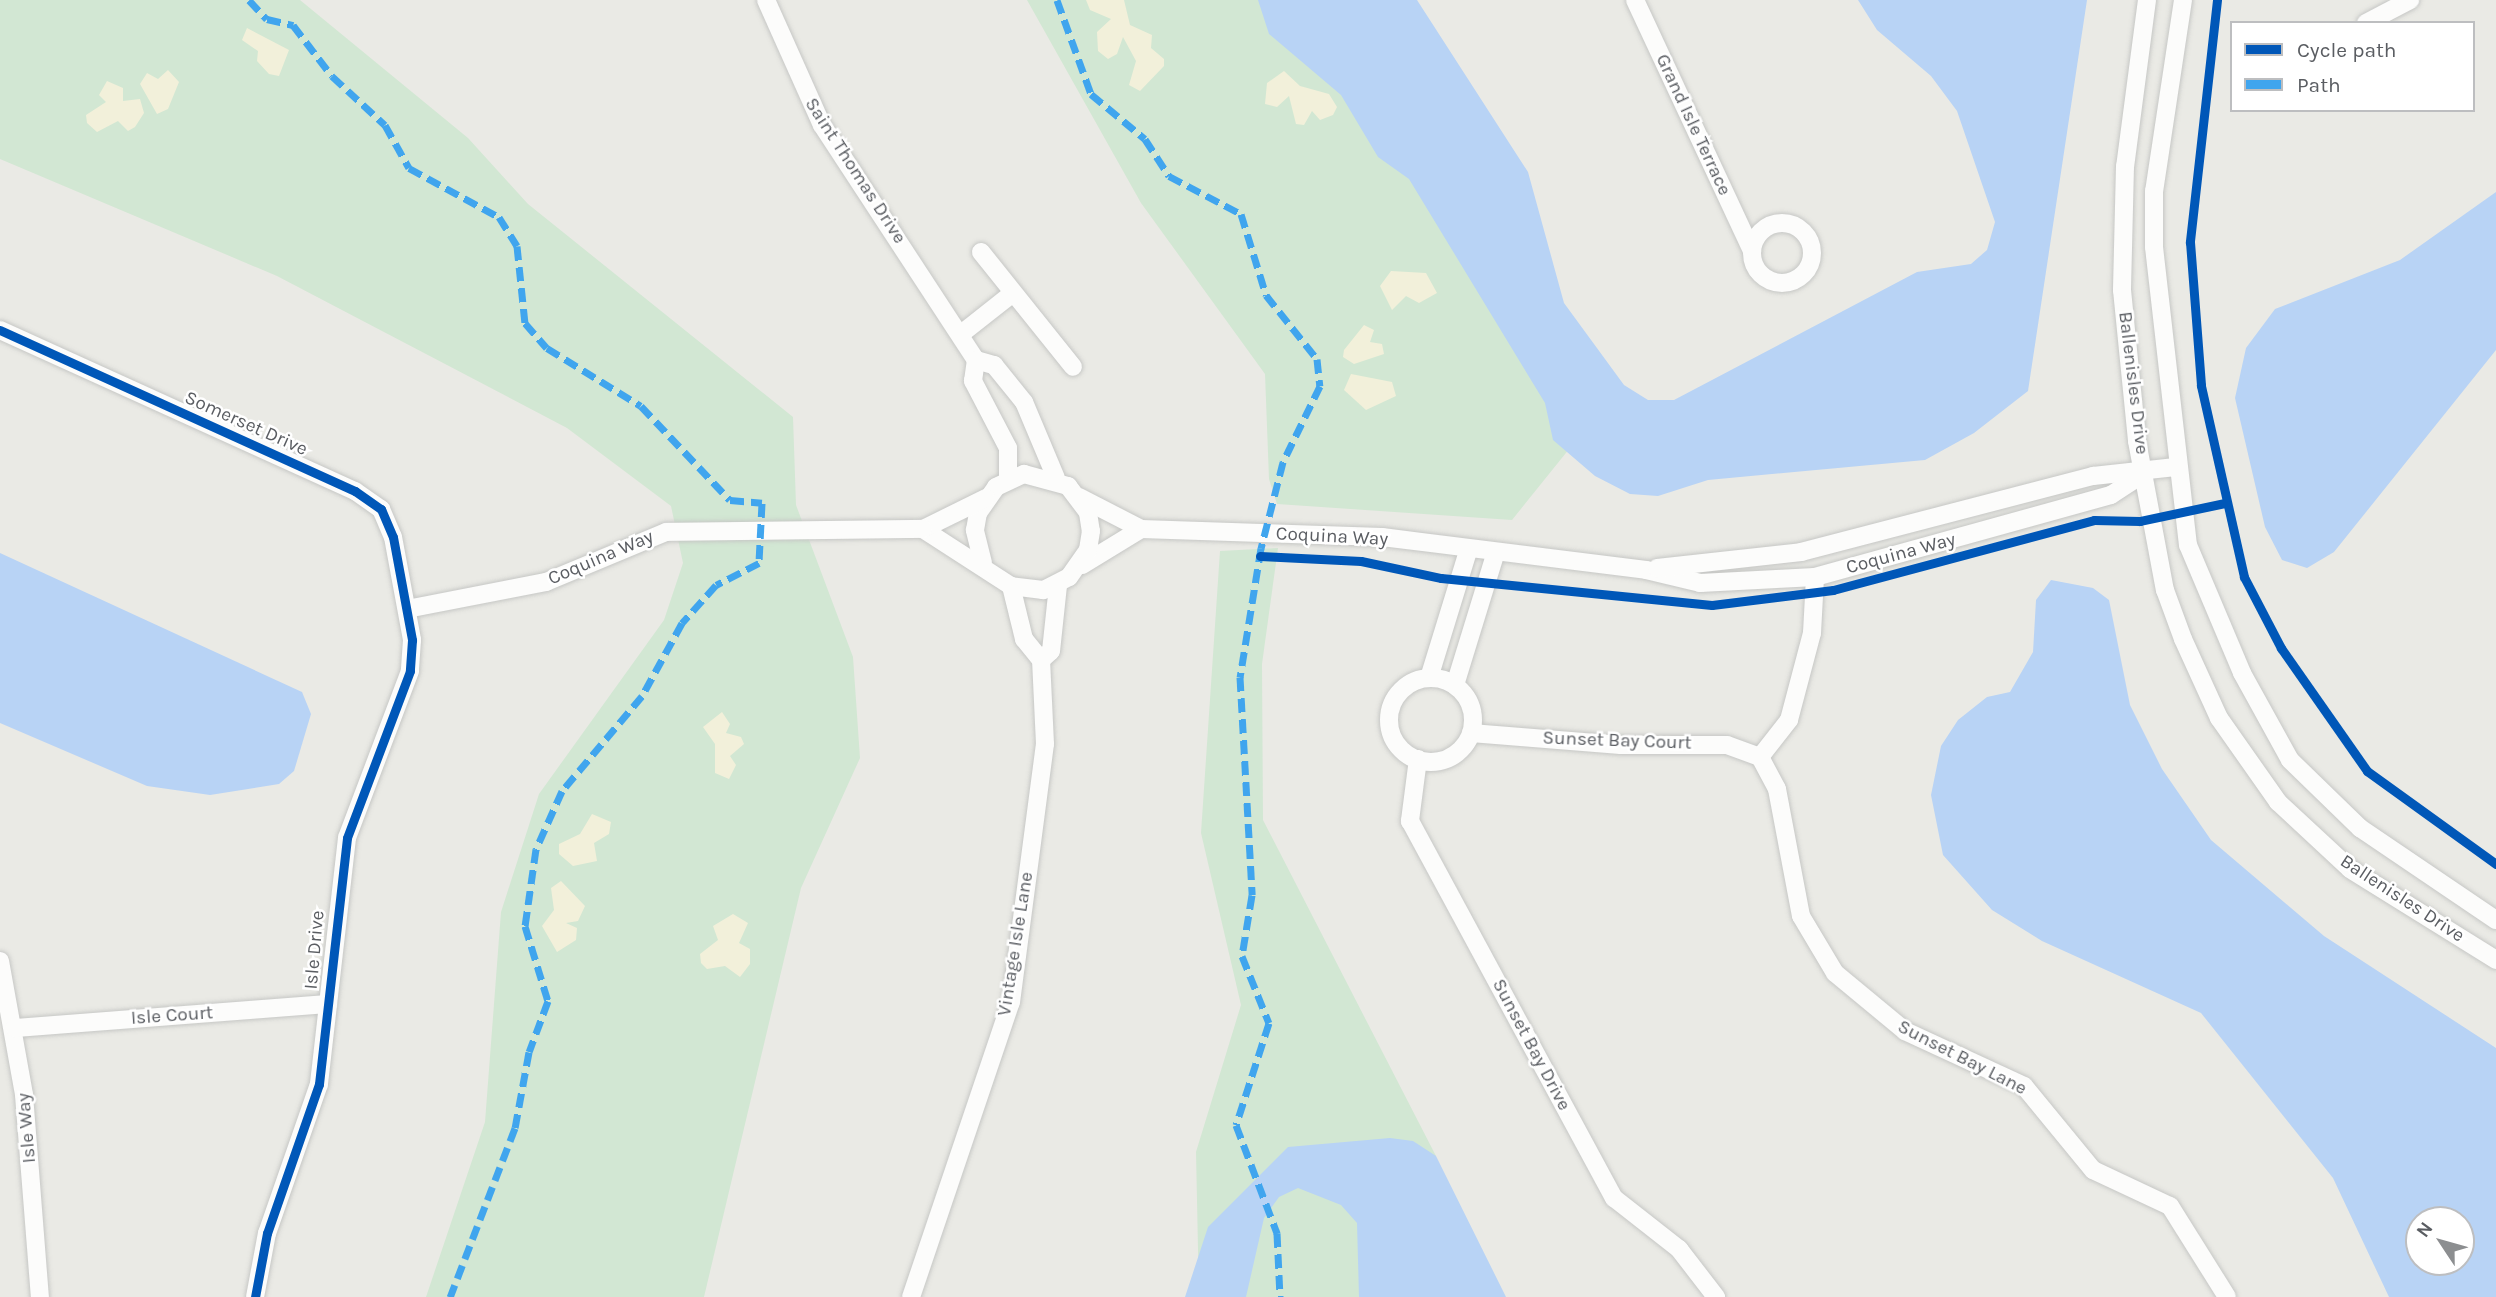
<!DOCTYPE html>
<style>
body{margin:0}
#map{position:relative;width:2496px;height:1297px;overflow:hidden;background:#eaeae5;font-family:Karla,sans-serif}
div>[style]{position:absolute}
[style*='--x']{left:calc(var(--x)*1px);top:calc(var(--y)*1px);width:calc(var(--w)*1px);rotate:calc(var(--a)*1deg)}
.green>*{inset:0;background:#d2e7d3}
.sand>*{inset:0;background:#f2f0da}
.water>*{inset:0;background:#b8d3f5}
.roads{filter:drop-shadow(0 0 2px #c6c7c5) drop-shadow(0 0 2px #c6c7c5)}
.minor>*{height:18px;margin:-9px;padding:0 9px;transform-origin:9px;border-radius:9px;background:#fcfcfb}
.minor>.ring{margin:-9px;padding:0;box-sizing:content-box;background:none;border:18px solid #fcfcfb;border-radius:50%}
.quiet>*{height:7px;margin-top:-3.5px;transform-origin:0;background:repeating-linear-gradient(90deg,#40a5ee 0 14px,transparent 0 21px)}
.cycleway>*{height:9px;margin:-4.5px;padding:0 4.5px;transform-origin:4.5px;border-radius:4.5px;background:#0057b8}
span{translate:-50% -50%;white-space:nowrap;text-align:center;line-height:1.15;-webkit-text-stroke:5px #fff;paint-order:stroke}
.street-label{font-size:19px;color:#5a5d62}
.legend{position:absolute;left:2230px;top:21px;width:245px;height:91px;box-sizing:border-box;background:#fff;border:2px solid #bdbec0;margin:0;padding:9px 12px;list-style:none;font-size:21px;color:#5a5d62}
.legend li{display:flex;align-items:center;gap:14px;height:35px}
.legend b{width:35px;border:2px solid #bdbec0}
.north{position:absolute;left:2405px;top:1206px;width:70px;height:70px;box-sizing:border-box;background:#fff;border:2px solid #bdbec0;border-radius:50%;rotate:306deg;font-size:19px;font-weight:700;line-height:28px;text-align:center;color:#5a5d62}
.north::after{content:'';display:block;margin:auto;width:24px;height:32px;background:#8c8e90;clip-path:polygon(50% 0,100% 100%,50% 72%,0 100%)}
</style>
<div id="map">
<div class="green">
<i style="clip-path:polygon(0 0,300px 0,468px 138px,528px 204px,793px 417px,796px 505px,853px 657px,860px 758px,801px 888px,704px 1297px,426px 1297px,485px 1122px,501px 912px,539px 794px,664px 620px,683px 563px,671px 506px,567px 428px,277px 276px,0 159px)"></i>
<i style="clip-path:polygon(1027px 0,1349px 0,1578px 438px,1512px 520px,1277px 504px,1269px 479px,1265px 374px,1141px 203px)"></i>
<i style="clip-path:polygon(1278px 548px,1262px 664px,1263px 820px,1436px 1156px,1404px 1297px,1199px 1297px,1196px 1152px,1241px 1005px,1201px 833px,1220px 551px)"></i>
</div>
<div class="sand">
<i style="clip-path:polygon(1086px 0,1124px 0,1130px 25px,1152px 35px,1151px 48px,1164px 59px,1164px 66px,1140px 91px,1129px 85px,1136px 61px,1123px 37px,1117px 54px,1108px 59px,1098px 51px,1097px 32px,1111px 19px,1090px 10px)"></i>
<i style="clip-path:polygon(247px 28px,289px 50px,279px 76px,269px 74px,257px 61px,258px 51px,242px 40px)"></i>
<i style="clip-path:polygon(168px 70px,179px 82px,168px 109px,157px 114px,140px 84px,147px 73px,158px 79px)"></i>
<i style="clip-path:polygon(1284px 71px,1300px 86px,1329px 94px,1337px 107px,1333px 115px,1320px 120px,1312px 111px,1304px 125px,1296px 124px,1289px 96px,1277px 107px,1265px 104px,1267px 83px)"></i>
<i style="clip-path:polygon(107px 81px,123px 88px,123px 101px,140px 99px,144px 113px,135px 127px,128px 131px,118px 121px,97px 132px,87px 123px,86px 115px,106px 102px,99px 95px)"></i>
<i style="clip-path:polygon(1391px 271px,1426px 273px,1437px 293px,1419px 303px,1406px 296px,1392px 310px,1380px 286px)"></i>
<i style="clip-path:polygon(1364px 325px,1374px 330px,1370px 342px,1382px 344px,1384px 354px,1354px 364px,1343px 357px,1344px 350px)"></i>
<i style="clip-path:polygon(1351px 374px,1392px 382px,1396px 396px,1366px 410px,1344px 390px)"></i>
<i style="clip-path:polygon(722px 712px,730px 724px,726px 733px,741px 737px,744px 744px,730px 756px,736px 765px,729px 779px,715px 773px,715px 744px,703px 727px)"></i>
<i style="clip-path:polygon(592px 814px,611px 822px,609px 834px,594px 843px,597px 861px,573px 866px,559px 854px,559px 844px,580px 834px)"></i>
<i style="clip-path:polygon(561px 881px,585px 906px,578px 921px,566px 923px,577px 928px,576px 940px,557px 952px,542px 926px,554px 910px,551px 888px)"></i>
<i style="clip-path:polygon(733px 914px,748px 923px,739px 943px,750px 949px,750px 964px,740px 977px,725px 966px,707px 969px,701px 963px,700px 954px,718px 940px,713px 926px)"></i>
</div>
<div class="water">
<i style="clip-path:polygon(1258px 0,1417px 0,1528px 172px,1564px 303px,1624px 385px,1648px 400px,1674px 400px,1917px 272px,1971px 264px,1987px 250px,1995px 222px,1957px 111px,1931px 76px,1877px 30px,1858px 0,2087px 0,2028px 391px,1974px 433px,1925px 460px,1708px 480px,1658px 496px,1630px 494px,1595px 476px,1553px 440px,1545px 403px,1409px 179px,1378px 157px,1341px 95px,1269px 34px)"></i>
<i style="clip-path:polygon(2496px 192px,2496px 350px,2334px 552px,2307px 568px,2282px 560px,2265px 527px,2235px 398px,2246px 348px,2275px 309px,2400px 260px)"></i>
<i style="clip-path:polygon(0 553px,302px 692px,311px 714px,294px 771px,279px 784px,210px 795px,147px 786px,0 723px)"></i>
<i style="clip-path:polygon(evenodd,2051px 580px,2093px 588px,2109px 600px,2130px 705px,2162px 769px,2211px 840px,2324px 936px,2496px 1048px,2496px 1297px,2389px 1297px,2333px 1178px,2201px 1013px,2042px 941px,1992px 910px,1943px 855px,1931px 795px,1941px 746px,1958px 720px,1987px 697px,2010px 692px,2033px 652px,2036px 600px,2051px 580px,2419px 1220px,2461px 1220px,2461px 1262px,2419px 1262px,2419px 1220px)"></i>
<i style="clip-path:polygon(1390px 1138px,1413px 1141px,1436px 1156px,1506px 1297px,1359px 1297px,1357px 1223px,1341px 1205px,1298px 1188px,1279px 1197px,1264px 1218px,1246px 1297px,1185px 1297px,1208px 1227px,1288px 1147px)"></i>
</div>
<div class="roads">
<div class="minor">
<i style="--x:766;--y:0;--w:137;--a:65.9"></i>
<i style="--x:822;--y:125;--w:281;--a:56.8"></i>
<i style="--x:1635;--y:0;--w:277;--a:65"></i>
<i style="--x:2147;--y:0;--w:167;--a:97.5"></i>
<i style="--x:2125;--y:166;--w:124;--a:91.4"></i>
<i style="--x:2122;--y:290;--w:152;--a:84.3"></i>
<i style="--x:2137;--y:441;--w:152;--a:79.4"></i>
<i style="--x:2165;--y:590;--w:52;--a:69.8"></i>
<i style="--x:2183;--y:639;--w:87;--a:65.5"></i>
<i style="--x:2219;--y:718;--w:103;--a:54.9"></i>
<i style="--x:2278;--y:802;--w:98;--a:42.9"></i>
<i style="--x:2350;--y:869;--w:172;--a:31.9"></i>
<i style="--x:2183;--y:0;--w:193;--a:98.6"></i>
<i style="--x:2154;--y:191;--w:56;--a:90"></i>
<i style="--x:2154;--y:247;--w:300;--a:83.5"></i>
<i style="--x:2188;--y:545;--w:139;--a:67.1"></i>
<i style="--x:2242;--y:673;--w:99;--a:61.1"></i>
<i style="--x:2290;--y:760;--w:98;--a:44.2"></i>
<i style="--x:2360;--y:828;--w:164;--a:34.1"></i>
<i style="--x:2366;--y:23;--w:50;--a:-27.6"></i>
<i class="ring" style="left:1752px;top:223px;width:42px;height:42px"></i>
<i style="--x:981;--y:252;--w:147;--a:51.3"></i>
<i style="--x:0;--y:330;--w:390;--a:24.4"></i>
<i style="--x:355;--y:491;--w:32;--a:35"></i>
<i style="--x:381;--y:509;--w:30;--a:67"></i>
<i style="--x:393;--y:537;--w:105;--a:79.5"></i>
<i style="--x:412;--y:640;--w:31;--a:94"></i>
<i style="--x:410;--y:671;--w:178;--a:110.7"></i>
<i style="--x:347;--y:838;--w:248;--a:96.5"></i>
<i style="--x:319;--y:1084;--w:158;--a:109.2"></i>
<i style="--x:267;--y:1233;--w:65;--a:100.6"></i>
<i style="--x:961;--y:334;--w:66;--a:-38.3"></i>
<i style="--x:1008;--y:479;--w:31;--a:-90"></i>
<i style="--x:1008;--y:448;--w:76;--a:-117.6"></i>
<i style="--x:973;--y:381;--w:21;--a:-82"></i>
<i style="--x:976;--y:360;--w:19;--a:16"></i>
<i style="--x:994;--y:365;--w:48;--a:51"></i>
<i style="--x:1024;--y:402;--w:82;--a:67.2"></i>
<i style="--x:1079;--y:497;--w:70;--a:27.3"></i>
<i style="--x:1141;--y:529;--w:69;--a:148.6"></i>
<i style="--x:1141;--y:529;--w:241;--a:1.9"></i>
<i style="--x:1382;--y:537;--w:266;--a:7.1"></i>
<i style="--x:1646;--y:570;--w:56;--a:13.5"></i>
<i style="--x:1700;--y:583;--w:115;--a:-3"></i>
<i style="--x:1815;--y:577;--w:307;--a:-15.5"></i>
<i style="--x:2111;--y:495;--w:42;--a:-33.3"></i>
<i style="--x:983;--y:563;--w:34;--a:-104"></i>
<i style="--x:975;--y:530;--w:17;--a:-80"></i>
<i style="--x:978;--y:513;--w:32;--a:-55"></i>
<i style="--x:996;--y:487;--w:31;--a:-25"></i>
<i style="--x:1024;--y:474;--w:46;--a:15.3"></i>
<i style="--x:1068;--y:486;--w:34;--a:53"></i>
<i style="--x:1088;--y:513;--w:18;--a:81"></i>
<i style="--x:1091;--y:531;--w:19;--a:99"></i>
<i style="--x:1088;--y:550;--w:33;--a:125"></i>
<i style="--x:1069;--y:577;--w:29;--a:153"></i>
<i style="--x:1043;--y:590;--w:32;--a:-173"></i>
<i style="--x:1011;--y:586;--w:105;--a:-147.1"></i>
<i style="--x:923;--y:529;--w:70;--a:-26.2"></i>
<i style="--x:1657;--y:568;--w:145;--a:-6.3"></i>
<i style="--x:1801;--y:552;--w:302;--a:-14.6"></i>
<i style="--x:2093;--y:476;--w:83;--a:-6.2"></i>
<i style="--x:1011;--y:586;--w:55;--a:76.2"></i>
<i style="--x:1024;--y:639;--w:27;--a:51"></i>
<i style="--x:1041;--y:660;--w:13;--a:-42"></i>
<i style="--x:1051;--y:651;--w:66;--a:-83.9"></i>
<i style="--x:407;--y:609;--w:142;--a:-11"></i>
<i style="--x:546;--y:582;--w:130;--a:-22.6"></i>
<i style="--x:666;--y:532;--w:257;--a:-0.7"></i>
<i style="--x:1429;--y:678;--w:133;--a:-72.9"></i>
<i class="ring" style="left:1389px;top:678px;width:66px;height:66px"></i>
<i style="--x:1455;--y:685;--w:136;--a:-72.9"></i>
<i style="--x:1471;--y:733;--w:150;--a:4.6"></i>
<i style="--x:1621;--y:745;--w:106;--a:0"></i>
<i style="--x:1727;--y:745;--w:35;--a:20"></i>
<i style="--x:1760;--y:757;--w:36;--a:62"></i>
<i style="--x:1777;--y:789;--w:129;--a:79.3"></i>
<i style="--x:1801;--y:916;--w:66;--a:59.2"></i>
<i style="--x:1835;--y:973;--w:91;--a:39.6"></i>
<i style="--x:1905;--y:1031;--w:131;--a:24.8"></i>
<i style="--x:2024;--y:1086;--w:109;--a:50.6"></i>
<i style="--x:2093;--y:1170;--w:85;--a:25.1"></i>
<i style="--x:2170;--y:1206;--w:107;--a:57.9"></i>
<i style="--x:1760;--y:757;--w:47;--a:-51.9"></i>
<i style="--x:1789;--y:720;--w:90;--a:-75.2"></i>
<i style="--x:1812;--y:633;--w:56;--a:-86.9"></i>
<i style="--x:1418;--y:759;--w:63;--a:97.4"></i>
<i style="--x:1410;--y:821;--w:429;--a:61.6"></i>
<i style="--x:1614;--y:1198;--w:83;--a:38.1"></i>
<i style="--x:1679;--y:1249;--w:61;--a:52.4"></i>
<i style="--x:0;--y:961;--w:136;--a:79.8"></i>
<i style="--x:24;--y:1095;--w:203;--a:85.5"></i>
<i style="--x:15;--y:1028;--w:314;--a:-4.4"></i>
<i style="--x:911;--y:1297;--w:311;--a:-71.3"></i>
<i style="--x:1011;--y:1002;--w:260;--a:-82.5"></i>
<i style="--x:1045;--y:744;--w:84;--a:-92.7"></i>
</div>
</div>
<div class="quiet">
<i style="--x:249;--y:0;--w:26;--a:47"></i>
<i style="--x:267;--y:19;--w:27;--a:13"></i>
<i style="--x:293;--y:25;--w:64;--a:52.6"></i>
<i style="--x:332;--y:76;--w:72;--a:42.8"></i>
<i style="--x:385;--y:125;--w:49;--a:60.8"></i>
<i style="--x:409;--y:168;--w:102;--a:28.6"></i>
<i style="--x:499;--y:217;--w:34;--a:58"></i>
<i style="--x:517;--y:246;--w:77;--a:84.1"></i>
<i style="--x:525;--y:323;--w:33;--a:49"></i>
<i style="--x:547;--y:348;--w:110;--a:31.7"></i>
<i style="--x:641;--y:406;--w:129;--a:46.6"></i>
<i style="--x:730;--y:500;--w:32;--a:5"></i>
<i style="--x:762;--y:503;--w:60;--a:92.9"></i>
<i style="--x:759;--y:563;--w:48;--a:152.9"></i>
<i style="--x:716;--y:585;--w:51;--a:131.8"></i>
<i style="--x:682;--y:623;--w:83;--a:118.7"></i>
<i style="--x:642;--y:696;--w:124;--a:130.1"></i>
<i style="--x:562;--y:791;--w:64;--a:114.1"></i>
<i style="--x:536;--y:849;--w:78;--a:98.1"></i>
<i style="--x:525;--y:926;--w:78;--a:73"></i>
<i style="--x:548;--y:1001;--w:54;--a:110.4"></i>
<i style="--x:529;--y:1052;--w:77;--a:100.4"></i>
<i style="--x:515;--y:1128;--w:181;--a:111"></i>
<i style="--x:1057;--y:0;--w:100;--a:70.1"></i>
<i style="--x:1091;--y:94;--w:70;--a:39.8"></i>
<i style="--x:1145;--y:139;--w:44;--a:57"></i>
<i style="--x:1169;--y:176;--w:81;--a:27.8"></i>
<i style="--x:1241;--y:214;--w:85;--a:72.8"></i>
<i style="--x:1266;--y:295;--w:82;--a:51.4"></i>
<i style="--x:1317;--y:359;--w:27;--a:84"></i>
<i style="--x:1320;--y:386;--w:85;--a:116"></i>
<i style="--x:1283;--y:462;--w:89;--a:104.3"></i>
<i style="--x:1261;--y:548;--w:131;--a:99.2"></i>
<i style="--x:1240;--y:677;--w:218;--a:86.8"></i>
<i style="--x:1252;--y:895;--w:62;--a:99.3"></i>
<i style="--x:1242;--y:956;--w:72;--a:68.1"></i>
<i style="--x:1269;--y:1023;--w:107;--a:107.9"></i>
<i style="--x:1236;--y:1125;--w:116;--a:69.2"></i>
<i style="--x:1277;--y:1233;--w:64;--a:87.3"></i>
</div>
<div class="cycleway">
<i style="--x:2217;--y:0;--w:244;--a:96.4"></i>
<i style="--x:2190;--y:242;--w:144;--a:85.6"></i>
<i style="--x:2201;--y:386;--w:196;--a:77.3"></i>
<i style="--x:2244;--y:577;--w:80;--a:62.5"></i>
<i style="--x:2281;--y:648;--w:150;--a:55"></i>
<i style="--x:2367;--y:771;--w:159;--a:35.8"></i>
<i style="--x:0;--y:330;--w:390;--a:24.4"></i>
<i style="--x:355;--y:491;--w:32;--a:35"></i>
<i style="--x:381;--y:509;--w:30;--a:67"></i>
<i style="--x:393;--y:537;--w:105;--a:79.5"></i>
<i style="--x:412;--y:640;--w:31;--a:94"></i>
<i style="--x:410;--y:671;--w:178;--a:110.7"></i>
<i style="--x:347;--y:838;--w:248;--a:96.5"></i>
<i style="--x:319;--y:1084;--w:158;--a:109.2"></i>
<i style="--x:267;--y:1233;--w:65;--a:100.6"></i>
<i style="--x:1260;--y:556;--w:101;--a:2.8"></i>
<i style="--x:1361;--y:561;--w:82;--a:12"></i>
<i style="--x:1441;--y:578;--w:272;--a:5.7"></i>
<i style="--x:1712;--y:605;--w:122;--a:-7.1"></i>
<i style="--x:1833;--y:590;--w:270;--a:-15"></i>
<i style="--x:2094;--y:520;--w:46;--a:1.2"></i>
<i style="--x:2140;--y:521;--w:87;--a:-12"></i>
</div>
<div class="street-label">
<span style="left:1693px;top:125px;rotate:65deg">Grand Isle Terrace</span>
<span style="left:855px;top:171px;rotate:57deg">Saint Thomas Drive</span>
<span style="left:2133px;top:383px;rotate:83deg">Ballenisles Drive</span>
<span style="left:246px;top:424px;rotate:24deg">Somerset Drive</span>
<span style="left:1332px;top:537px;rotate:3deg">Coquina Way</span>
<span style="left:1901px;top:554px;rotate:-15deg">Coquina Way</span>
<span style="left:601px;top:558px;rotate:-23deg">Coquina Way</span>
<span style="left:1617px;top:741px;rotate:2deg">Sunset Bay Court</span>
<span style="left:2402px;top:899px;rotate:33deg">Ballenisles Drive</span>
<span style="left:1016px;top:944px;rotate:-81deg">Vintage Isle Lane</span>
<span style="left:315px;top:950px;rotate:-85deg">Isle Drive</span>
<span style="left:172px;top:1016px;rotate:-4deg">Isle Court</span>
<span style="left:1531px;top:1045px;rotate:62deg">Sunset Bay Drive</span>
<span style="left:1962px;top:1058px;rotate:27deg">Sunset Bay Lane</span>
<span style="left:27px;top:1128px;rotate:-95deg">Isle Way</span>
</div>
<ul class="legend">
<li><b style="height:9px;background:#0057b8"></b>Cycle path</li>
<li><b style="height:9px;background:#40a5ee"></b>Path</li>
</ul>
<div class="north">N</div>
</div>
